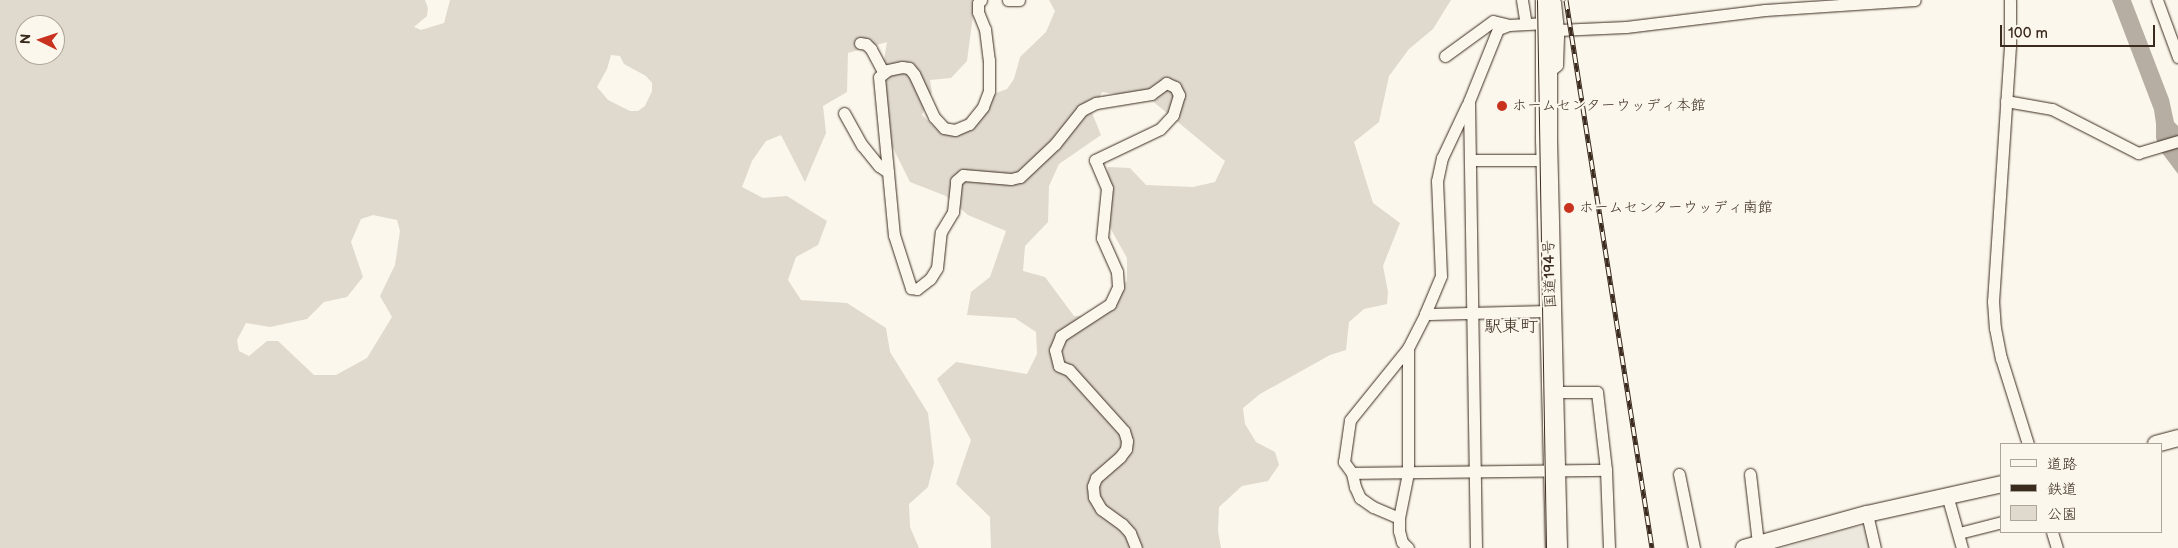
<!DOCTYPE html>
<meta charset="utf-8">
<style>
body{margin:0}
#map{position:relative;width:2178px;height:548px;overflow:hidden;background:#fbf7ec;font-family:"Balsamiq Sans","Klee One",sans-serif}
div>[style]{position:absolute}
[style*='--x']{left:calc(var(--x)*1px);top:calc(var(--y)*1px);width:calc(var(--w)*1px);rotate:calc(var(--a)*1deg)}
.built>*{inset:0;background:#ede8dd}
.green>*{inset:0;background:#dfd9ce}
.water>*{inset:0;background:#b6aea2}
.roads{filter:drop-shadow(0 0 1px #3b2a1e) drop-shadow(0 0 1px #3b2a1e)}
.street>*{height:11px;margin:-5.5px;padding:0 5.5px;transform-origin:5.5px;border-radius:5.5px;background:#fbf7ec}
.secondary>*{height:16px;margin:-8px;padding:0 8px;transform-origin:8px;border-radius:8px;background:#fbf7ec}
.highway>*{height:21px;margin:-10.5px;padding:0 10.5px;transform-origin:10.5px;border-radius:10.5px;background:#fbf7ec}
.tram>*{height:1px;margin:-0.5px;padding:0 0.5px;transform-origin:0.5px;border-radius:0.5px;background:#3b2a1e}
.rail>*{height:5px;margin-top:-2.5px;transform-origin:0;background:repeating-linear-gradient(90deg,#fbf7ec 0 9px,#3b2a1e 0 18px);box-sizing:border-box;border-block:1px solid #3b2a1e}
.dots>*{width:14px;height:14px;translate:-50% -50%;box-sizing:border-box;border:2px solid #fbf7ec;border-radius:50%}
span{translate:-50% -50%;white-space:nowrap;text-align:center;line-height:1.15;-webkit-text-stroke:4px #fbf7ec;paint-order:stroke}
.poi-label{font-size:15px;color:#3b2a1e}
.left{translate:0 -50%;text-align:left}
.street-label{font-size:15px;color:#3b2a1e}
.quarter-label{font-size:18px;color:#3b2a1e}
.legend{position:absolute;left:2000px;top:443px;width:162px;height:90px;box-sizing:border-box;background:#fbf7ec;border:1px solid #aea59a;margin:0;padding:6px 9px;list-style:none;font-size:15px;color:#3b2a1e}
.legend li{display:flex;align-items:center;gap:10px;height:25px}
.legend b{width:25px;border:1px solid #aea59a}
.north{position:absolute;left:15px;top:15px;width:50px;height:50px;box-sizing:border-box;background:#fbf7ec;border:1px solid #aea59a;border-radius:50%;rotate:274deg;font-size:14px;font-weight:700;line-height:20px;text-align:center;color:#3b2a1e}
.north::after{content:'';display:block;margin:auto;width:18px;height:22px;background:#c8321e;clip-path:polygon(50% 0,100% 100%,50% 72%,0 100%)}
.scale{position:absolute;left:2000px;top:25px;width:155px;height:22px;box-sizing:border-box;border:2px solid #3b2a1e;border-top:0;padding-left:6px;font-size:15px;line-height:18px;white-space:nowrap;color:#3b2a1e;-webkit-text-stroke:4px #fbf7ec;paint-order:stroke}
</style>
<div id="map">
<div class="built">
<i style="clip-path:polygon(1868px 525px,1873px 548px,1782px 548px,1850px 528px)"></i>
</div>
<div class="green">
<i style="clip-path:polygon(evenodd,0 0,425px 0,428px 8px,427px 16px,414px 27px,421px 30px,444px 23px,450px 0,975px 0,967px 61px,951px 78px,930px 80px,932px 92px,922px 115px,939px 131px,963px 123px,985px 97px,1007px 89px,1014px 79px,1020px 57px,1046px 32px,1055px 11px,1049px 0,1451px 0,1433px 29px,1409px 49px,1389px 76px,1379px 122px,1354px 142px,1373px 203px,1400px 223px,1383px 266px,1388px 292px,1387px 304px,1364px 309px,1349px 322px,1346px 350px,1330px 355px,1260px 394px,1243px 408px,1245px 424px,1256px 442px,1275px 452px,1279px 465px,1268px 481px,1242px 486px,1219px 507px,1218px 531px,1221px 548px,991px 548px,990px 517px,956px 484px,971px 440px,937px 379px,956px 362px,1027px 374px,1037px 354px,1036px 332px,1015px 318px,967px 315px,971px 292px,990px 277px,1006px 231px,968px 215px,946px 196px,910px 182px,881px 124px,879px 91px,887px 42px,848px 53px,847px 92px,823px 106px,826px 133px,805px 182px,781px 135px,766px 141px,752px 161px,742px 187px,763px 198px,787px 196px,827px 221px,818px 245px,796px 257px,788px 280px,801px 300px,847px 303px,886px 328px,890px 352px,928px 413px,934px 463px,928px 487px,909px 504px,910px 527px,919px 548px,0 548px,0 0,25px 25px,55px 25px,55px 55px,25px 55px,25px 25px,0 0,611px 55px,620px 56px,624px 64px,646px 76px,652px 83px,652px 91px,645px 106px,638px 111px,630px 111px,608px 100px,597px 87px,607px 69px,611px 55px,0 0,1102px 92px,1150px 99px,1225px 161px,1215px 182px,1193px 187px,1146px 185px,1130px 168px,1108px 167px,1103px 215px,1127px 258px,1127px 281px,1096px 316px,1074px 316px,1045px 277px,1023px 271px,1025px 246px,1048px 222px,1049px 186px,1059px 164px,1101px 135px,1092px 113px,1102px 92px,0 0,373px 215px,397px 220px,400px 231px,395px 265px,380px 296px,392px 317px,367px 358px,336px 375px,314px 375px,278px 341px,267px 341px,249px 356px,239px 351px,237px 340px,246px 323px,270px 327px,307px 319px,324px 302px,347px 297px,363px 277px,351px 242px,361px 219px,373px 215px)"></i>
</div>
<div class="water">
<i style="clip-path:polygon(2112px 0,2131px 0,2169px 99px,2174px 122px,2178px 126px,2178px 174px,2160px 150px,2156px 138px,2156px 124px,2154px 110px)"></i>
</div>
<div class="roads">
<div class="street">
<i style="--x:981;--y:0;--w:4;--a:135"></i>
<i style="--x:978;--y:3;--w:9;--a:90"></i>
<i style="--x:978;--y:12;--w:18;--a:68"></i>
<i style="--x:985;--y:29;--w:31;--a:83"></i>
<i style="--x:989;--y:60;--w:31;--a:90"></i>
<i style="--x:989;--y:91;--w:17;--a:111"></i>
<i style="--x:983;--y:107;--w:22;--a:129"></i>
<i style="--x:969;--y:124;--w:15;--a:157"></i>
<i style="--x:955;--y:130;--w:11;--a:-170"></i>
<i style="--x:944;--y:128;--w:15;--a:-132"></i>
<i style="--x:934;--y:117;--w:47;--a:-114.9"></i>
<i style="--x:914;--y:74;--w:8;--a:-130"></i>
<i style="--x:909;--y:68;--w:7;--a:-172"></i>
<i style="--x:902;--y:67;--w:14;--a:168"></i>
<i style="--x:888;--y:70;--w:11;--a:142"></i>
<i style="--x:879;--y:77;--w:159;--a:84.6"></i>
<i style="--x:894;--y:235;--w:56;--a:72.2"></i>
<i style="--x:911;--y:288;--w:6;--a:9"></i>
<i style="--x:917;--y:289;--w:16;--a:-38"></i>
<i style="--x:930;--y:279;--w:13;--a:-58"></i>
<i style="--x:937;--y:268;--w:36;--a:-84"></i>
<i style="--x:941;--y:232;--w:23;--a:-59"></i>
<i style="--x:953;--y:212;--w:31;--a:-84"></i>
<i style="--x:956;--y:181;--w:9;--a:-41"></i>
<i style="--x:963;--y:175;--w:48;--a:4.8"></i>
<i style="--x:1011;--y:179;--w:9;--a:-13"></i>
<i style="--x:1020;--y:177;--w:48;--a:-43.3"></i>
<i style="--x:1055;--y:144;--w:43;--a:-51.5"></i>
<i style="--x:1082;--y:110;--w:16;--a:-27"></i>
<i style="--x:1096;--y:103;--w:56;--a:-9.3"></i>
<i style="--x:1151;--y:94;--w:19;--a:-36"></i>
<i style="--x:1166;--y:83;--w:10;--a:24"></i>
<i style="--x:1175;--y:87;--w:9;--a:63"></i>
<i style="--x:1179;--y:95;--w:21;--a:107"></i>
<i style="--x:1173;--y:115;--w:19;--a:133"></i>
<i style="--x:1160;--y:129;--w:72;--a:154.5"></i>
<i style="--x:1095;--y:160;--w:30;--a:67"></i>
<i style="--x:1107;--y:188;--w:50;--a:95.7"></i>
<i style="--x:1102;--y:238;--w:37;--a:66"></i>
<i style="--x:1117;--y:272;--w:15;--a:86"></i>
<i style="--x:1118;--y:287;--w:19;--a:115"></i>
<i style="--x:1110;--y:304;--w:59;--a:146.9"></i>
<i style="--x:1061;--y:336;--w:15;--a:113"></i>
<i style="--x:1055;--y:350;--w:16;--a:76"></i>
<i style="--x:1059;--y:366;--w:11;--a:22"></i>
<i style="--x:1069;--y:370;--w:82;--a:48"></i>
<i style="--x:1124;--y:431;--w:10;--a:73"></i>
<i style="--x:1127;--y:441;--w:8;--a:97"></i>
<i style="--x:1126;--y:449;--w:10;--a:127"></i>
<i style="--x:1120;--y:457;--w:32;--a:139"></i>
<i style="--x:1096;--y:478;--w:9;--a:111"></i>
<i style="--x:1093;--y:486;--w:11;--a:85"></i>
<i style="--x:1094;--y:497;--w:14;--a:60"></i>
<i style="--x:1101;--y:509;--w:26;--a:36"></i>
<i style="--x:1122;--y:524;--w:12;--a:48"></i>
<i style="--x:1130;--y:533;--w:16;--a:68"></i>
<i style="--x:1008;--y:0;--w:11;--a:0"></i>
<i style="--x:1522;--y:0;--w:24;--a:81"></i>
<i style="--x:2010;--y:0;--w:46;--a:90"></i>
<i style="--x:2010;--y:46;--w:256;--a:93.8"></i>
<i style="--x:1993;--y:301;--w:27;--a:86"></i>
<i style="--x:1995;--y:328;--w:31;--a:79"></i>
<i style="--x:2001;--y:358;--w:90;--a:72.6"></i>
<i style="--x:2157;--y:0;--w:61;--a:69.8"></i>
<i style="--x:1555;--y:2;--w:28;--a:84"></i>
<i style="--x:1558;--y:30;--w:68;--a:-2.5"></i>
<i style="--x:1626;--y:27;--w:140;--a:-7"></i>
<i style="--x:1765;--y:10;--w:150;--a:-3.8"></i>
<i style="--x:860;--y:43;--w:6;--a:9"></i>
<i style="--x:866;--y:44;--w:7;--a:45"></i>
<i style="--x:871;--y:49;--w:27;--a:62"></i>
<i style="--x:1445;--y:56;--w:59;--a:-36.1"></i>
<i style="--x:1493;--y:21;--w:16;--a:14"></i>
<i style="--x:1546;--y:74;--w:14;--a:-39"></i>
<i style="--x:1557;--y:65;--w:35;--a:-88"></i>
<i style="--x:2006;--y:101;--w:47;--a:9.9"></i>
<i style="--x:2052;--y:109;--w:97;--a:27.1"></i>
<i style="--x:2138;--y:153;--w:42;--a:-16.7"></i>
<i style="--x:844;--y:113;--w:37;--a:61"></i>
<i style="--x:862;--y:145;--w:27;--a:51"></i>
<i style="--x:879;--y:166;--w:11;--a:34"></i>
<i style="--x:1470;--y:160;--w:77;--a:0"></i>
<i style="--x:1425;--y:314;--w:41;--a:-67.2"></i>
<i style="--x:1441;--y:276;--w:95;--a:-92.4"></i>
<i style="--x:1437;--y:181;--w:24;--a:-78"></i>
<i style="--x:1442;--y:158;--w:59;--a:-64.7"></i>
<i style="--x:1552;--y:392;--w:45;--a:0"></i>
<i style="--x:1597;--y:392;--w:79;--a:83.4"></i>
<i style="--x:1606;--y:470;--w:78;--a:87.8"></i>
<i style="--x:1352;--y:473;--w:254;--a:-0.7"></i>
<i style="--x:1679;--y:474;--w:76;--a:78.5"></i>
<i style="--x:1750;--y:474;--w:69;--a:83.4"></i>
<i style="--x:1947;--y:495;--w:55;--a:74.2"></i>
<i style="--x:1867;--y:514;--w:35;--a:77"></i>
<i style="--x:1399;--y:518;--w:46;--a:-78.7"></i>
<i style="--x:1408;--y:473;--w:125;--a:-90"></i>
<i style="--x:2052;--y:532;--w:17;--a:73"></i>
<i style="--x:1959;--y:533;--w:44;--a:-14.3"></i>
<i style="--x:1408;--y:548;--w:8;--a:-135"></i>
<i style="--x:1402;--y:542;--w:11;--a:-105"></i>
<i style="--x:1399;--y:531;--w:13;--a:-90"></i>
<i style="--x:1399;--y:518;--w:28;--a:-157"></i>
<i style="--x:1373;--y:507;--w:16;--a:-145"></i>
<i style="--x:1360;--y:498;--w:12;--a:-114"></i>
<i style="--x:1355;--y:487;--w:14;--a:-102"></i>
<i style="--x:1352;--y:473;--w:14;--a:-126"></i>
<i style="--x:1344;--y:462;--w:42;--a:-81.9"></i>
<i style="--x:1350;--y:420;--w:92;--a:-51.1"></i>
<i style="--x:1408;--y:348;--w:38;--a:-63"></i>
<i style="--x:1425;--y:314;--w:126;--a:-1.4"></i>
<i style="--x:1476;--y:548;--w:447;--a:-90.9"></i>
<i style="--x:1469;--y:101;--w:78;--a:-68.1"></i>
<i style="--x:1498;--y:29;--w:12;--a:-20"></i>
<i style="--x:1509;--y:25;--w:37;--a:-3"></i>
</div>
<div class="secondary">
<i style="--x:2156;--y:444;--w:23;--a:-15"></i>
<i style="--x:1744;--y:548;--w:128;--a:-15.5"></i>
<i style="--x:1867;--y:514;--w:138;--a:-12.5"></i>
</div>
<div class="highway">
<i style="--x:1546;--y:0;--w:139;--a:90"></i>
<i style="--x:1546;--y:139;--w:409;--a:88.6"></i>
</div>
</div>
<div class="tram">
<i style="--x:1537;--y:0;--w:548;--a:89.06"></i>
</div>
<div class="rail">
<i style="--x:1566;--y:0;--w:555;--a:81.08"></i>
</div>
<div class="dots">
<i style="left:1502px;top:106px;background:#c8321e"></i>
<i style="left:1569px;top:208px;background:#c8321e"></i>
</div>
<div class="poi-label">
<span class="left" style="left:1512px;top:106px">ホームセンターウッディ本館</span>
<span class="left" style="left:1579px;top:208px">ホームセンターウッディ南館</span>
</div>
<div class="street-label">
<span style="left:1550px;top:274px;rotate:-92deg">国道194号</span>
</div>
<div class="quarter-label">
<span style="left:1511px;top:327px">駅東町</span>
</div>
<ul class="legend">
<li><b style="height:6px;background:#fbf7ec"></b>道路</li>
<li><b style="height:6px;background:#3b2a1e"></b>鉄道</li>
<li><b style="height:14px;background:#dfd9ce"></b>公園</li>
</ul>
<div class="north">N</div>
<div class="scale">100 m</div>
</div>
